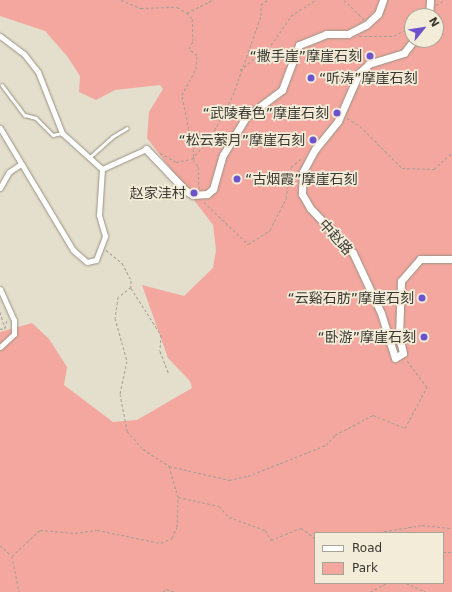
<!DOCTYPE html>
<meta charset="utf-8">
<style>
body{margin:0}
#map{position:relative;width:452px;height:592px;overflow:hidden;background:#e4decc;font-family:"DejaVu Sans","Noto Sans SC",sans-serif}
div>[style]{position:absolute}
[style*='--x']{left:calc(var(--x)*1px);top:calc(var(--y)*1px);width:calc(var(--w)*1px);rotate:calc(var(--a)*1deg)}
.green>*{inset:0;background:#f3a79e}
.path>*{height:1px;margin-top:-0.5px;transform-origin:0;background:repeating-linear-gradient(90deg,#a5a092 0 3px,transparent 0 5px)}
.roads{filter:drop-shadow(0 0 1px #989281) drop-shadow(0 0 1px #989281)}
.lane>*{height:2.5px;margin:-1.25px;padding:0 1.25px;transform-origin:1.25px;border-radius:1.25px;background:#fff}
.street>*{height:5px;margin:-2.5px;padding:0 2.5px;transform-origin:2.5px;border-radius:2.5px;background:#fff}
.secondary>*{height:7px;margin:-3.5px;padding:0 3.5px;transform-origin:3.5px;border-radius:3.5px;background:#fff}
.dots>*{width:11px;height:11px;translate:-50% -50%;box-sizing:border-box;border:2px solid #f2ecd9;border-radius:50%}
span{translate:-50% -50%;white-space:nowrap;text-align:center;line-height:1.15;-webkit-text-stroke:3.5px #f2ecd9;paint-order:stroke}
.poi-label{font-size:14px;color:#3a3730}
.right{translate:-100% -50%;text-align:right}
.left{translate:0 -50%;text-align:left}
.street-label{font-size:14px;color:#3a3730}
.legend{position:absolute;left:314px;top:532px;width:130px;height:52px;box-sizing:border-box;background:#f2ecd9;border:1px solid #a8a495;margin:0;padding:5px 7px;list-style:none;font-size:12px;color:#3a3730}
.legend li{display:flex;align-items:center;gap:8px;height:20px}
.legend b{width:20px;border:1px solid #a8a495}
.north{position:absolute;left:404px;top:8px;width:40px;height:40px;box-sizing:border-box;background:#f2ecd9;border:1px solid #a8a495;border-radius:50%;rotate:60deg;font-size:11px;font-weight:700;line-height:16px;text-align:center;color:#3a3730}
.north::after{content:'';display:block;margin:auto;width:14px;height:18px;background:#6c52cc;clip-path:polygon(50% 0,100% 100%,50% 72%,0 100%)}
</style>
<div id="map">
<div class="green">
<i style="clip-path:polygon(evenodd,0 0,452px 0,452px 592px,0 592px,0 332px,32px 323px,49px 339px,67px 367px,64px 385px,113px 422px,137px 420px,192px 388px,190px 381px,168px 358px,142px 285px,184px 296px,213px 268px,216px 250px,213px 225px,147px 138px,149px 112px,163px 89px,160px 85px,115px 90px,96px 100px,79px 92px,80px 76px,67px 56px,45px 31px,0 16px,0 0,412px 16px,436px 16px,436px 40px,412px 40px,412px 16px,0 0,315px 533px,443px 533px,443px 583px,315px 583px,315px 533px)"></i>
</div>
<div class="path">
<i style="--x:121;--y:0;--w:22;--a:22"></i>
<i style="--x:141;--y:8;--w:36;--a:-2"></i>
<i style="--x:177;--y:7;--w:12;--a:31"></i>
<i style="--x:344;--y:0;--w:28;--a:44"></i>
<i style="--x:436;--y:5;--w:10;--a:-29"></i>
<i style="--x:359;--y:36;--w:35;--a:0"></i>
<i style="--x:394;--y:36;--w:21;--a:-29"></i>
<i style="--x:240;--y:70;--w:40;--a:-39"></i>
<i style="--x:271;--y:45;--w:35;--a:-55"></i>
<i style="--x:291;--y:16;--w:30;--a:-33"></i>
<i style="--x:347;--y:118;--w:15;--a:32"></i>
<i style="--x:360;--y:126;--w:59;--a:45"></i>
<i style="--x:402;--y:168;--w:32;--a:2"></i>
<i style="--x:434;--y:169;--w:24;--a:-42"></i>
<i style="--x:160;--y:153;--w:18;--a:29"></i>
<i style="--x:176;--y:162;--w:16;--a:-11"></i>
<i style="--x:192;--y:159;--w:31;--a:-50"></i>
<i style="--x:212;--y:135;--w:45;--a:-62.3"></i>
<i style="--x:233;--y:95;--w:84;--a:-70.5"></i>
<i style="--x:261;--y:16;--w:11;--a:-90"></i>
<i style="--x:261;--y:5;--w:8;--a:-40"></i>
<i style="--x:199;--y:189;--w:23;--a:-92"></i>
<i style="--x:198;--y:166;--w:6;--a:-129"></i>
<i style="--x:194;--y:161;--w:16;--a:-94"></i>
<i style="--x:193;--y:145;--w:11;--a:-124"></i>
<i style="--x:187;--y:136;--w:7;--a:-74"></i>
<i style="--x:189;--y:129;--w:35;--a:-102"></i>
<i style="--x:182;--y:95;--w:30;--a:-62"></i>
<i style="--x:196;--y:69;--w:14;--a:-86"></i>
<i style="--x:197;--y:55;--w:10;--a:-143"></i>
<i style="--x:189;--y:49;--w:9;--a:-63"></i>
<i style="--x:193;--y:41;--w:23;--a:-92"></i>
<i style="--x:192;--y:18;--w:7;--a:-135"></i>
<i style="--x:187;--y:13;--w:28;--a:-27"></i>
<i style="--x:204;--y:202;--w:61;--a:43.7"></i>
<i style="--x:248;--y:244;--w:26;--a:-32"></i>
<i style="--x:270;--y:230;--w:36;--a:-63"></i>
<i style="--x:286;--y:198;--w:31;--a:-81"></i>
<i style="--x:291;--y:167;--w:14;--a:-39"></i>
<i style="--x:106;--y:250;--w:21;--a:39"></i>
<i style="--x:122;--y:263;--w:19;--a:62"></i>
<i style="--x:131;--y:280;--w:7;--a:90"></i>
<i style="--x:131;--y:287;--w:16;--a:142"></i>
<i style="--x:118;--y:297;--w:21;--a:98"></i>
<i style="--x:115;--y:318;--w:45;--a:74.4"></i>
<i style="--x:127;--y:361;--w:34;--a:102"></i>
<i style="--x:120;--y:394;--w:38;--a:79"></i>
<i style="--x:127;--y:431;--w:24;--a:48"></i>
<i style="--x:143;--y:449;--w:31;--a:33"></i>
<i style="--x:169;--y:466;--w:32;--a:74"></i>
<i style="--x:131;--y:288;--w:56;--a:57.4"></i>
<i style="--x:161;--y:335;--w:16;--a:94"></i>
<i style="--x:160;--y:351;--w:25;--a:69"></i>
<i style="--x:0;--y:312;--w:17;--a:73"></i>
<i style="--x:5;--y:328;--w:9;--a:-77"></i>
<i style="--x:0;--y:329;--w:5;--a:-11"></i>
<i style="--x:169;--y:466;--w:62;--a:13.1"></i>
<i style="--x:229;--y:480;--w:19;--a:-12"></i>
<i style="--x:248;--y:476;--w:84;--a:-21.7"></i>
<i style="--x:326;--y:445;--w:13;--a:-48"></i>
<i style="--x:335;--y:435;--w:43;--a:-27.8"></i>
<i style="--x:373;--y:415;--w:35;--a:22"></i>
<i style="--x:405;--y:428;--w:47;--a:-61.8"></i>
<i style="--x:427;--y:387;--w:34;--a:-127"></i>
<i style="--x:374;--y:533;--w:49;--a:-9.5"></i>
<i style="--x:422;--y:525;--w:30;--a:6"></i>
<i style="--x:0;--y:545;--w:16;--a:43"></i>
<i style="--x:12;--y:556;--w:37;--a:79"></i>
<i style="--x:443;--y:552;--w:9;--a:0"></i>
<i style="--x:12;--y:556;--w:38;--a:-43"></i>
<i style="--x:40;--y:530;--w:35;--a:5"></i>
<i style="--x:75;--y:533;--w:22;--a:-8"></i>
<i style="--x:97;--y:530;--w:65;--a:11.5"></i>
<i style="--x:161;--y:543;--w:12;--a:-24"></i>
<i style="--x:172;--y:538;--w:12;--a:-66"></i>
<i style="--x:177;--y:527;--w:30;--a:-88"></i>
<i style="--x:178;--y:497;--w:42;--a:12.4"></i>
<i style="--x:219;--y:506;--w:15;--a:48"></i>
<i style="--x:229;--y:517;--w:38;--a:20"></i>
<i style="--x:265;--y:530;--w:12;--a:59"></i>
<i style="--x:271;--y:540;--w:32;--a:-22"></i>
<i style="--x:301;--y:528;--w:17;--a:36"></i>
<i style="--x:406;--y:583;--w:22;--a:24"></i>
<i style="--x:163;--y:592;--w:4;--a:-45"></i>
<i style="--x:166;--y:589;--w:10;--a:17"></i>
<i style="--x:370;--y:592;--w:19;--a:-28"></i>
</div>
<div class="roads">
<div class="lane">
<i style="--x:2;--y:85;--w:38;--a:53"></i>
<i style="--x:25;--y:115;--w:11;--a:15"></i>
<i style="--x:36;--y:118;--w:24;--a:45"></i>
<i style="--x:53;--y:135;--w:9;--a:-13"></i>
<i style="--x:89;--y:158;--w:31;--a:-42"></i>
<i style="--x:112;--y:137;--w:17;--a:-31"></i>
</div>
<div class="street">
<i style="--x:0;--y:36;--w:30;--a:37"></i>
<i style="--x:24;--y:54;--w:23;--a:52"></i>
<i style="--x:38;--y:72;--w:66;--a:68.5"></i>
<i style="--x:62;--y:133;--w:54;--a:42"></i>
<i style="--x:0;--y:128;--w:142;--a:59.1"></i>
<i style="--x:73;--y:250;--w:18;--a:41"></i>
<i style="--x:87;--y:262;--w:9;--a:-13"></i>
<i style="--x:96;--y:260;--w:26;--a:-69"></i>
<i style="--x:105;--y:236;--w:22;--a:-106"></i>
<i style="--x:99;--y:215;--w:46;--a:-86.3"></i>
<i style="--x:102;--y:169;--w:48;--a:-24.4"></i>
<i style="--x:0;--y:188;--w:18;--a:-61"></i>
<i style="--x:9;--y:172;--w:14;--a:-34"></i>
<i style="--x:0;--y:289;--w:34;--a:66"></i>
<i style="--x:14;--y:320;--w:14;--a:90"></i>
<i style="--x:14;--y:334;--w:19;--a:137"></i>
</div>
<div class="secondary">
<i style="--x:429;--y:16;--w:16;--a:-86"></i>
<i style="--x:414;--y:40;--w:16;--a:128"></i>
<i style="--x:404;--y:53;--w:37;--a:163"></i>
<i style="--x:369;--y:64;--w:13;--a:138"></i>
<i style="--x:359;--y:73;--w:52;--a:113.6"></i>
<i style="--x:338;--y:121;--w:36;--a:129"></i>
<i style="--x:315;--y:149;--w:26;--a:118"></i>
<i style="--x:303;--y:172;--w:22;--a:93"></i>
<i style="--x:302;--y:194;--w:16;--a:60"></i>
<i style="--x:310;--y:208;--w:62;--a:46.3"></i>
<i style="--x:353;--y:253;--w:66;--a:65"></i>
<i style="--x:381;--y:313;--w:47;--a:72.7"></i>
<i style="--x:395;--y:358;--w:9;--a:-32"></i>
<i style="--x:403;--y:353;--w:17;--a:-103"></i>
<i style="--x:399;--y:336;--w:55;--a:-87.9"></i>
<i style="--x:401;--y:281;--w:29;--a:-49"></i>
<i style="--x:420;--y:259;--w:32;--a:0"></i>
<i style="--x:146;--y:149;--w:58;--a:46.4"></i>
<i style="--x:186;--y:191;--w:8;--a:30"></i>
<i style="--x:193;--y:195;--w:14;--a:-4"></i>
<i style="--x:207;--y:194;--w:8;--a:-40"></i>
<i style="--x:213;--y:189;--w:35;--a:-74"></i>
<i style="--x:223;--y:155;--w:44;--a:-58.8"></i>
<i style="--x:246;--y:117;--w:45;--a:-36.9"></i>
<i style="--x:282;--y:90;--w:48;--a:-69.3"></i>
<i style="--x:299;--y:45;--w:29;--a:-22"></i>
<i style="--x:326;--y:34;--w:22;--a:0"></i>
<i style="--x:348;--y:34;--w:20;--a:-27"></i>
<i style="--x:366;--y:25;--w:16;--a:-43"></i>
<i style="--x:378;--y:14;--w:15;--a:-70"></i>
</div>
</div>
<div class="dots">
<i style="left:370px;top:56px;background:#6c52cc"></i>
<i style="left:311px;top:78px;background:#6c52cc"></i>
<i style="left:337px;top:113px;background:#6c52cc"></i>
<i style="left:313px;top:140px;background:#6c52cc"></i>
<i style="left:237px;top:179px;background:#6c52cc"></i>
<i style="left:194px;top:193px;background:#6c52cc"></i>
<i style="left:422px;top:298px;background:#6c52cc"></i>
<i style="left:424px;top:337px;background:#6c52cc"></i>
</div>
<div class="poi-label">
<span class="right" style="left:362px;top:56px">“撒手崖”摩崖石刻</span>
<span class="left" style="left:319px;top:78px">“听涛”摩崖石刻</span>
<span class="right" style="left:329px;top:113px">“武陵春色”摩崖石刻</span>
<span class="right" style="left:305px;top:140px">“松云萦月”摩崖石刻</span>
<span class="left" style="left:245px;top:179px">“古烟霞”摩崖石刻</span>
<span class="right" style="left:186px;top:193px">赵家洼村</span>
<span class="right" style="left:414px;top:298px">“云谿石肪”摩崖石刻</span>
<span class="right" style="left:416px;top:337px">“卧游”摩崖石刻</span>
</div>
<div class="street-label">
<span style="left:336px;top:237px;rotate:48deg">中赵路</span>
</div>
<ul class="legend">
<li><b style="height:5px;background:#fff"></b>Road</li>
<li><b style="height:11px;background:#f3a79e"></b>Park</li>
</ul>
<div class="north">N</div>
</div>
